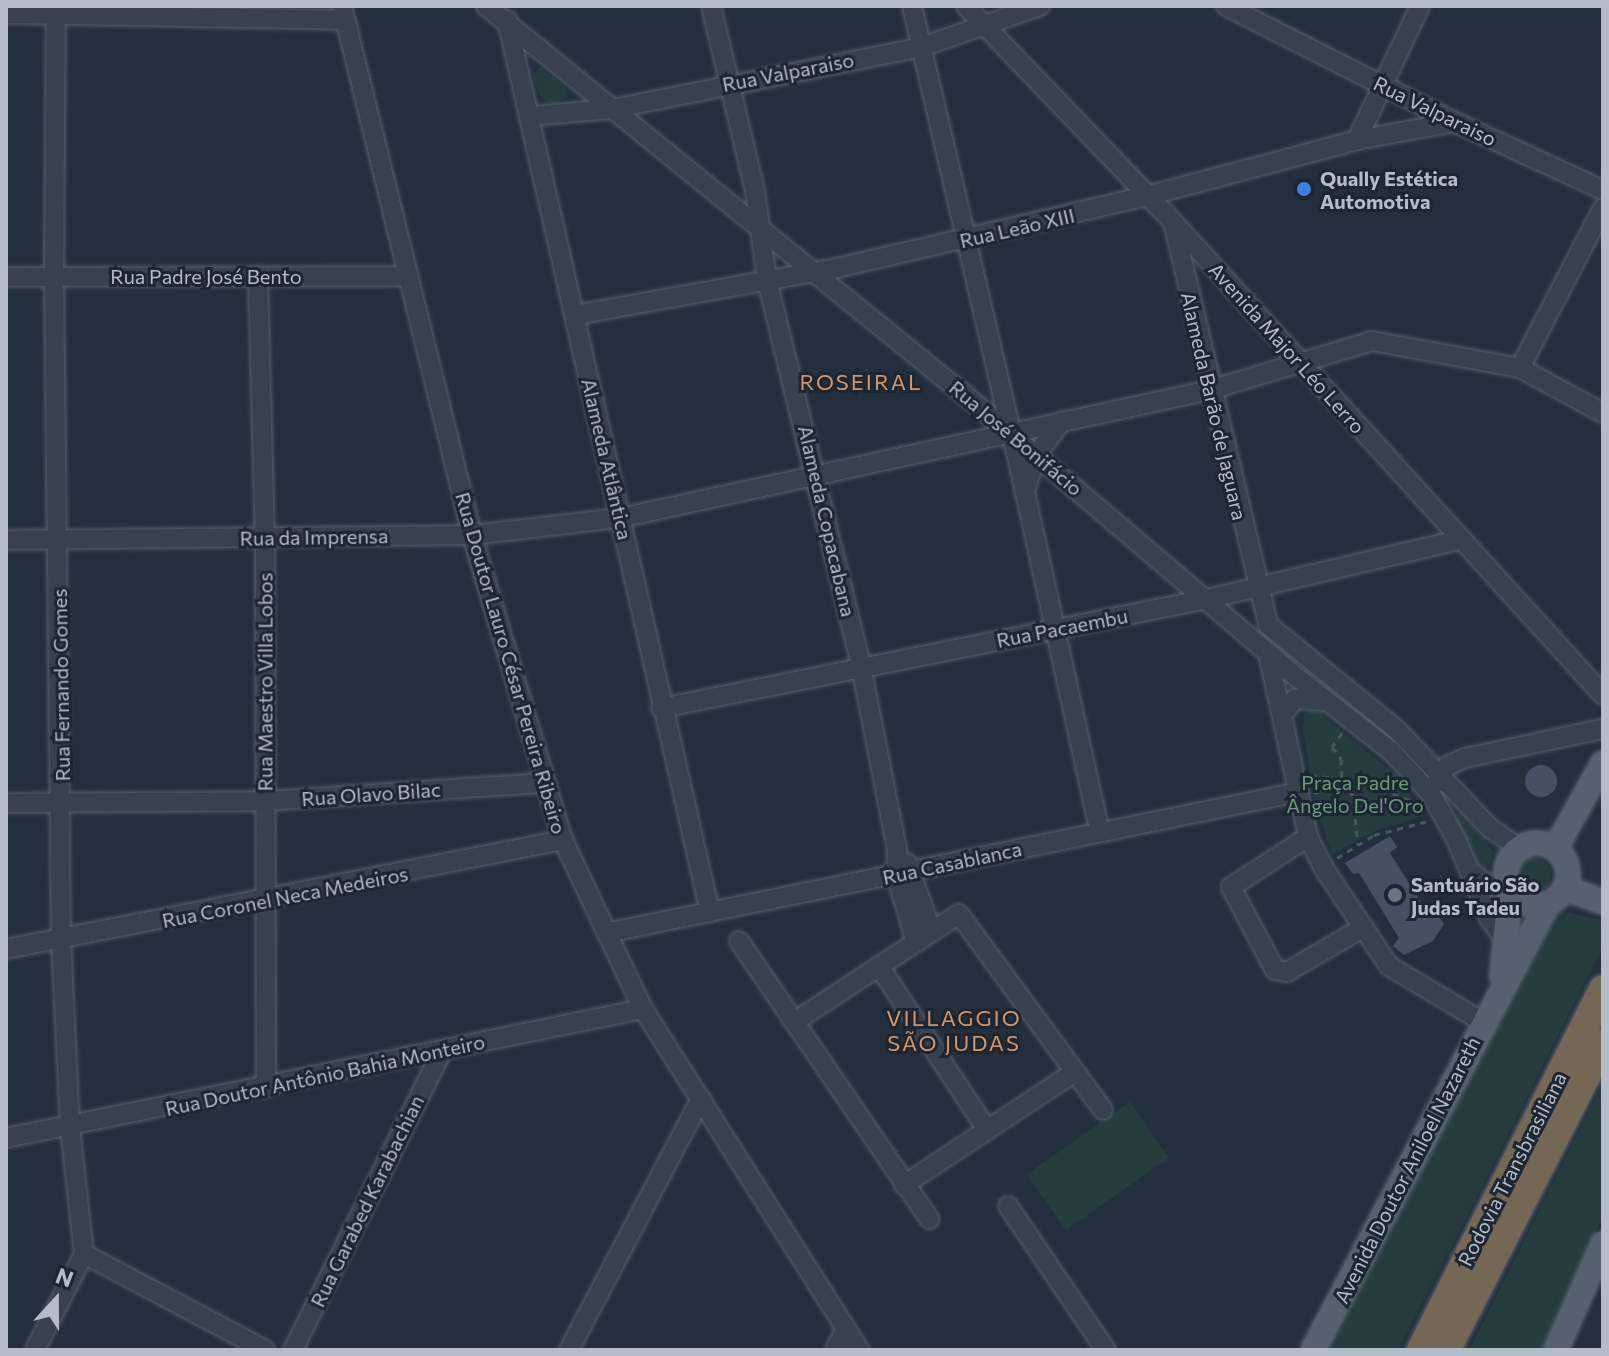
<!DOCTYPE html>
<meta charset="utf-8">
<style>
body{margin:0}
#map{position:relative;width:1609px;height:1356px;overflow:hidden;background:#242f3e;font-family:Commissioner,sans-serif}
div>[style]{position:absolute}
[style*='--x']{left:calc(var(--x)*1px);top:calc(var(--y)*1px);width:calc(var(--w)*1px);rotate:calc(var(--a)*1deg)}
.green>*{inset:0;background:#263c3f;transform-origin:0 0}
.round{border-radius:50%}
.building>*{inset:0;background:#455162}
.path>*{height:3px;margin-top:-1.5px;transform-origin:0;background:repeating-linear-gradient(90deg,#44595c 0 6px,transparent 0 12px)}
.roads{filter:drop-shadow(0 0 2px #565f6c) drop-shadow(0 0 2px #565f6c)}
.minor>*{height:18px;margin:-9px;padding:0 9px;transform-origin:9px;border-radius:9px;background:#38414e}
.major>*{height:24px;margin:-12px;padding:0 12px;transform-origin:12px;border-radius:12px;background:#56606e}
.major>.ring{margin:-12px;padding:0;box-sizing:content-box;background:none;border:24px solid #56606e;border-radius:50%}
.highway>*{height:28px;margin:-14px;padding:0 14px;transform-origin:14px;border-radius:14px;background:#746855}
.dots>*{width:22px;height:22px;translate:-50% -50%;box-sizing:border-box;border:4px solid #1d2633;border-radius:50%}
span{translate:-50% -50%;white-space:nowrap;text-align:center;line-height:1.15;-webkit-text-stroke:6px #1d2633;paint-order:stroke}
.street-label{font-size:20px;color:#b4bcc9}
.poi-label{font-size:20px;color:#b4bcc9;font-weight:700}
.left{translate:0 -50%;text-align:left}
.park-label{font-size:20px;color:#6b9a76}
.neighbourhood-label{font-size:22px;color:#d59563;letter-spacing:2px}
.frame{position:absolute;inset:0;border:8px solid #b4bcc9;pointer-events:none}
.north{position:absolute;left:16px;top:1260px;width:80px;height:80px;-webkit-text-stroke:6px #1d2633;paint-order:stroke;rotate:21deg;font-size:22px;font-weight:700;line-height:32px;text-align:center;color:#b4bcc9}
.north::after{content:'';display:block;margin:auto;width:28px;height:36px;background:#b4bcc9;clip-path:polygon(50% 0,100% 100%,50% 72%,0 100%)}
</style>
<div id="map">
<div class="green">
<i style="clip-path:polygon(540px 67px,569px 91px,566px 98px,552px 103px,541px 97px,532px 75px)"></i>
<i style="clip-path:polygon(1313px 708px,1399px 777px,1424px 816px,1377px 830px,1332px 854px,1315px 804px,1303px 729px,1304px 714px)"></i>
<i style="clip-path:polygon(1460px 811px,1494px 852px,1485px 873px,1448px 820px)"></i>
<i class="round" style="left:1515px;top:857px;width:36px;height:36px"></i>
<i style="clip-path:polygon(1560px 911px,1603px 920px,1603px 947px,1399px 1350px,1327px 1350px,1551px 915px)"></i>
<i style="clip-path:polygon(1603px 1084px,1603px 1215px,1543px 1350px,1469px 1350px)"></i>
<i style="left:1130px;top:1102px;width:68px;height:126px;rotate:55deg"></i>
</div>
<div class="building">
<i class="round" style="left:1525px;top:765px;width:32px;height:32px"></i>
<i style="clip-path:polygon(1390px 836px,1397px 847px,1390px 853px,1431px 918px,1439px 917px,1444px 924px,1433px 941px,1404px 955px,1393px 946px,1399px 938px,1359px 873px,1353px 874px,1345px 863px)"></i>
</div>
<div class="path">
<i style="--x:1342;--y:733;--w:17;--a:126"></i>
<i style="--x:1332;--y:747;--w:15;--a:53"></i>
<i style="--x:1341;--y:759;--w:25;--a:88"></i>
<i style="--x:1342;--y:784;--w:16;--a:45"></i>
<i style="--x:1353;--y:795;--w:50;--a:84.3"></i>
<i style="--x:1311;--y:775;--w:48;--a:7.1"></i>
<i style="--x:1359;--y:781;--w:60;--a:20.6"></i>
<i style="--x:1314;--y:793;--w:28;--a:-17"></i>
<i style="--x:1337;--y:858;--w:44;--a:-31.9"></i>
<i style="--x:1374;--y:835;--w:56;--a:-14.5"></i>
</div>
<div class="roads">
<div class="minor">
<i style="--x:342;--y:6;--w:545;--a:76.19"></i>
<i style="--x:472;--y:535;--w:318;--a:73.4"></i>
<i style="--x:563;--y:840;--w:187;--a:64.7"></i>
<i style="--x:643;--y:1009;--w:404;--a:57.6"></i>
<i style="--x:486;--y:6;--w:617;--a:39.08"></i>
<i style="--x:965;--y:395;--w:427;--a:40.4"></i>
<i style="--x:1290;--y:672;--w:128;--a:38"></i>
<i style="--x:1391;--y:751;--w:59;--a:47.1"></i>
<i style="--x:1431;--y:794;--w:51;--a:60.9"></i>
<i style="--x:1456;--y:839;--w:86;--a:67.3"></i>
<i style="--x:1489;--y:918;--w:31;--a:53"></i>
<i style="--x:711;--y:6;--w:190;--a:76.6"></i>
<i style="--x:755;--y:191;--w:90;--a:82.3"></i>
<i style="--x:767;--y:280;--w:397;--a:76.3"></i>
<i style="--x:861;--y:666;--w:187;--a:78.9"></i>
<i style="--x:897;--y:850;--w:25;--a:92"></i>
<i style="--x:896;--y:875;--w:70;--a:73.4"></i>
<i style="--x:912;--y:6;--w:499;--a:76.9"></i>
<i style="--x:966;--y:6;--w:301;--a:46.2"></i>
<i style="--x:1174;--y:223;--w:638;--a:47.73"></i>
<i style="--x:1226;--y:6;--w:257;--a:26.9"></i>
<i style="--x:1455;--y:122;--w:163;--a:24.7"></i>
<i style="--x:6;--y:14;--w:339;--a:1"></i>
<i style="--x:507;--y:20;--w:915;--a:77.18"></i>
<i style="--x:531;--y:116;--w:81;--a:-4.9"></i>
<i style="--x:612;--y:109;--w:315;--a:-11.3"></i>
<i style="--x:921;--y:47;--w:126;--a:-19"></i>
<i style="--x:1357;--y:140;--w:148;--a:-64.8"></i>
<i style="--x:1174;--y:226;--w:410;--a:76.7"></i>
<i style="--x:1268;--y:625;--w:165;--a:39.1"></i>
<i style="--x:1396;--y:729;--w:138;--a:46.5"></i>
<i style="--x:1491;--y:829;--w:34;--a:34"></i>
<i style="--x:258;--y:276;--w:261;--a:88.5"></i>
<i style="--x:265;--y:537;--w:551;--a:89.9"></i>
<i style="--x:6;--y:277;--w:400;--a:-0.1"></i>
<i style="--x:575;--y:315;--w:266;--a:-10.2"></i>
<i style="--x:837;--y:268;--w:318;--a:-13.1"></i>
<i style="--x:1147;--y:196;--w:217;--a:-14.9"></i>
<i style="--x:1357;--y:140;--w:100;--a:-10.4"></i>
<i style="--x:1520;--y:368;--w:180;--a:-62.6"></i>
<i style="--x:1062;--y:421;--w:43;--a:127.4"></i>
<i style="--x:1036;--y:455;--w:39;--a:107"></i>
<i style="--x:1025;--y:492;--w:348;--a:77.6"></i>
<i style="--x:6;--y:540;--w:466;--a:-0.6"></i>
<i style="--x:472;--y:535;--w:149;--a:-6.6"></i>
<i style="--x:620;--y:518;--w:604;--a:-12.24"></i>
<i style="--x:1210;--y:390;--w:169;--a:-16.8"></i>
<i style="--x:1372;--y:341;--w:150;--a:10.3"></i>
<i style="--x:1520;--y:368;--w:94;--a:28.5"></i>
<i style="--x:1268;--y:653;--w:188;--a:77.7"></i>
<i style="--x:1308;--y:837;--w:34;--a:63"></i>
<i style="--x:1323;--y:867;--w:119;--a:56.3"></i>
<i style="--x:1389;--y:966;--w:109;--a:30.8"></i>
<i style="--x:661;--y:708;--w:557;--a:-11.29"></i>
<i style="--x:1207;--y:599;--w:262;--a:-13.2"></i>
<i style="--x:1282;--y:715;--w:21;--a:-51"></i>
<i style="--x:1295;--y:699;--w:32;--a:4"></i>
<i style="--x:1436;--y:783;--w:20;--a:-57"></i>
<i style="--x:1447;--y:766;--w:20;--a:-24"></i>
<i style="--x:1465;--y:758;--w:141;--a:-11.9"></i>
<i style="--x:6;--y:803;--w:259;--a:-0.4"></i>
<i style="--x:265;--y:801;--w:280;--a:-3.7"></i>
<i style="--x:1308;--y:837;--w:92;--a:147"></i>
<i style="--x:1231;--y:887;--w:94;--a:62.1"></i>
<i style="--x:1275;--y:970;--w:12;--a:9"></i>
<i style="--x:1287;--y:972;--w:89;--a:-30.3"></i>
<i style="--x:907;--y:863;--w:72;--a:69.8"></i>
<i style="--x:1471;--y:872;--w:21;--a:37"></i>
<i style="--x:1488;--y:885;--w:19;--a:3"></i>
<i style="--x:606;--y:933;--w:707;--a:-11.5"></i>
<i style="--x:739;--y:941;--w:337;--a:55.6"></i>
<i style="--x:6;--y:949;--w:568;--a:-11.07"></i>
<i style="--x:879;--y:966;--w:196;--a:56.6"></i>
<i style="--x:794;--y:1022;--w:197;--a:-33.2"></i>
<i style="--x:959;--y:914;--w:243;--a:53.7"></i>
<i style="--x:6;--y:1138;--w:650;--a:-11.45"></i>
<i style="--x:904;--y:1185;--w:205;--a:-33.5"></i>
<i style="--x:1008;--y:1206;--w:174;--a:55.8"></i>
<i style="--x:84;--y:1254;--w:205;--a:27.9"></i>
<i style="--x:35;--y:1350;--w:108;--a:-63"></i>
<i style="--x:84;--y:1254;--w:127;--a:-96.3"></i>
<i style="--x:70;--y:1128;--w:188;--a:-92.7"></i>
<i style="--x:61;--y:940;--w:663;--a:-90.6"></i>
<i style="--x:54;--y:277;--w:271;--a:-89.6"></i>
<i style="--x:293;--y:1350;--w:334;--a:-63.5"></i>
<i style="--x:569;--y:1350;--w:284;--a:-62.3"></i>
<i style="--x:835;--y:1350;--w:22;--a:-63"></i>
</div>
<div class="major">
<i class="ring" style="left:1506px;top:843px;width:38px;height:38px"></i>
<i style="--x:1555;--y:849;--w:98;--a:-60.8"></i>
<i style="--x:1565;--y:888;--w:40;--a:20.2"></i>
<i style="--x:1502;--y:976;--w:84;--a:-84.6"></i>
<i style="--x:1313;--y:1350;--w:503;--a:-62.26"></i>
<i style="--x:1556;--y:1350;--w:116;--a:-66.1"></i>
</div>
<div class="highway">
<i style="--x:1421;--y:1350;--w:404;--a:-63.2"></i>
<i style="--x:1446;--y:1350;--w:345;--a:-62.9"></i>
</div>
</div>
<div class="dots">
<i style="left:1304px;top:189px;background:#3f7fe0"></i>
<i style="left:1395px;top:895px;background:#6b7280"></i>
</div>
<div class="street-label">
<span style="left:788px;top:72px;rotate:-11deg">Rua Valparaiso</span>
<span style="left:1435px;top:111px;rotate:26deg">Rua Valparaiso</span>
<span style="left:1017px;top:228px;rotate:-13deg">Rua Leão XIII</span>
<span style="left:206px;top:276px">Rua Padre José Bento</span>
<span style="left:1287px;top:348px;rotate:48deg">Avenida Major Léo Lerro</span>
<span style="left:1214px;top:406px;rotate:77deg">Alameda Barão de Jaguara</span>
<span style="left:1016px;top:438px;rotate:40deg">Rua José Bonifácio</span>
<span style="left:607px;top:459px;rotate:77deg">Alameda Atlântica</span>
<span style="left:827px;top:521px;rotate:77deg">Alameda Copacabana</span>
<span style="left:314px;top:537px;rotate:-1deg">Rua da Imprensa</span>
<span style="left:1062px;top:628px;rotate:-11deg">Rua Pacaembu</span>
<span style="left:511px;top:663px;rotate:74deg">Rua Doutor Lauro César Pereira Ribeiro</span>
<span style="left:265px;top:682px;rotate:-90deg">Rua Maestro Villa Lobos</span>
<span style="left:61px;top:685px;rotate:-91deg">Rua Fernando Gomes</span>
<span style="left:371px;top:794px;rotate:-4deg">Rua Olavo Bilac</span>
<span style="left:952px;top:863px;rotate:-12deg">Rua Casablanca</span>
<span style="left:285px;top:897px;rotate:-11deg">Rua Coronel Neca Medeiros</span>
<span style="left:325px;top:1075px;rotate:-12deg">Rua Doutor Antônio Bahia Monteiro</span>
<span style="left:1512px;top:1169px;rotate:-63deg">Rodovia Transbrasiliana</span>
<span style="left:1407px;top:1170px;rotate:-63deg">Avenida Doutor Aniloel Nazareth</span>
<span style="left:367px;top:1201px;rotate:-64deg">Rua Garabed Karabachian</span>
</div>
<div class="poi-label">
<span class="left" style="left:1320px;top:190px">Qually Estética<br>Automotiva</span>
<span class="left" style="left:1411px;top:896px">Santuário São<br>Judas Tadeu</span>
</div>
<div class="park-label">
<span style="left:1355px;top:794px">Praça Padre<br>Ângelo Del'Oro</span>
</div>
<div class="neighbourhood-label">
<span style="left:861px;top:382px">ROSEIRAL</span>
<span style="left:954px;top:1030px">VILLAGGIO<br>SÃO JUDAS</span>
</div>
<div class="frame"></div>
<div class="north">N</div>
</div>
